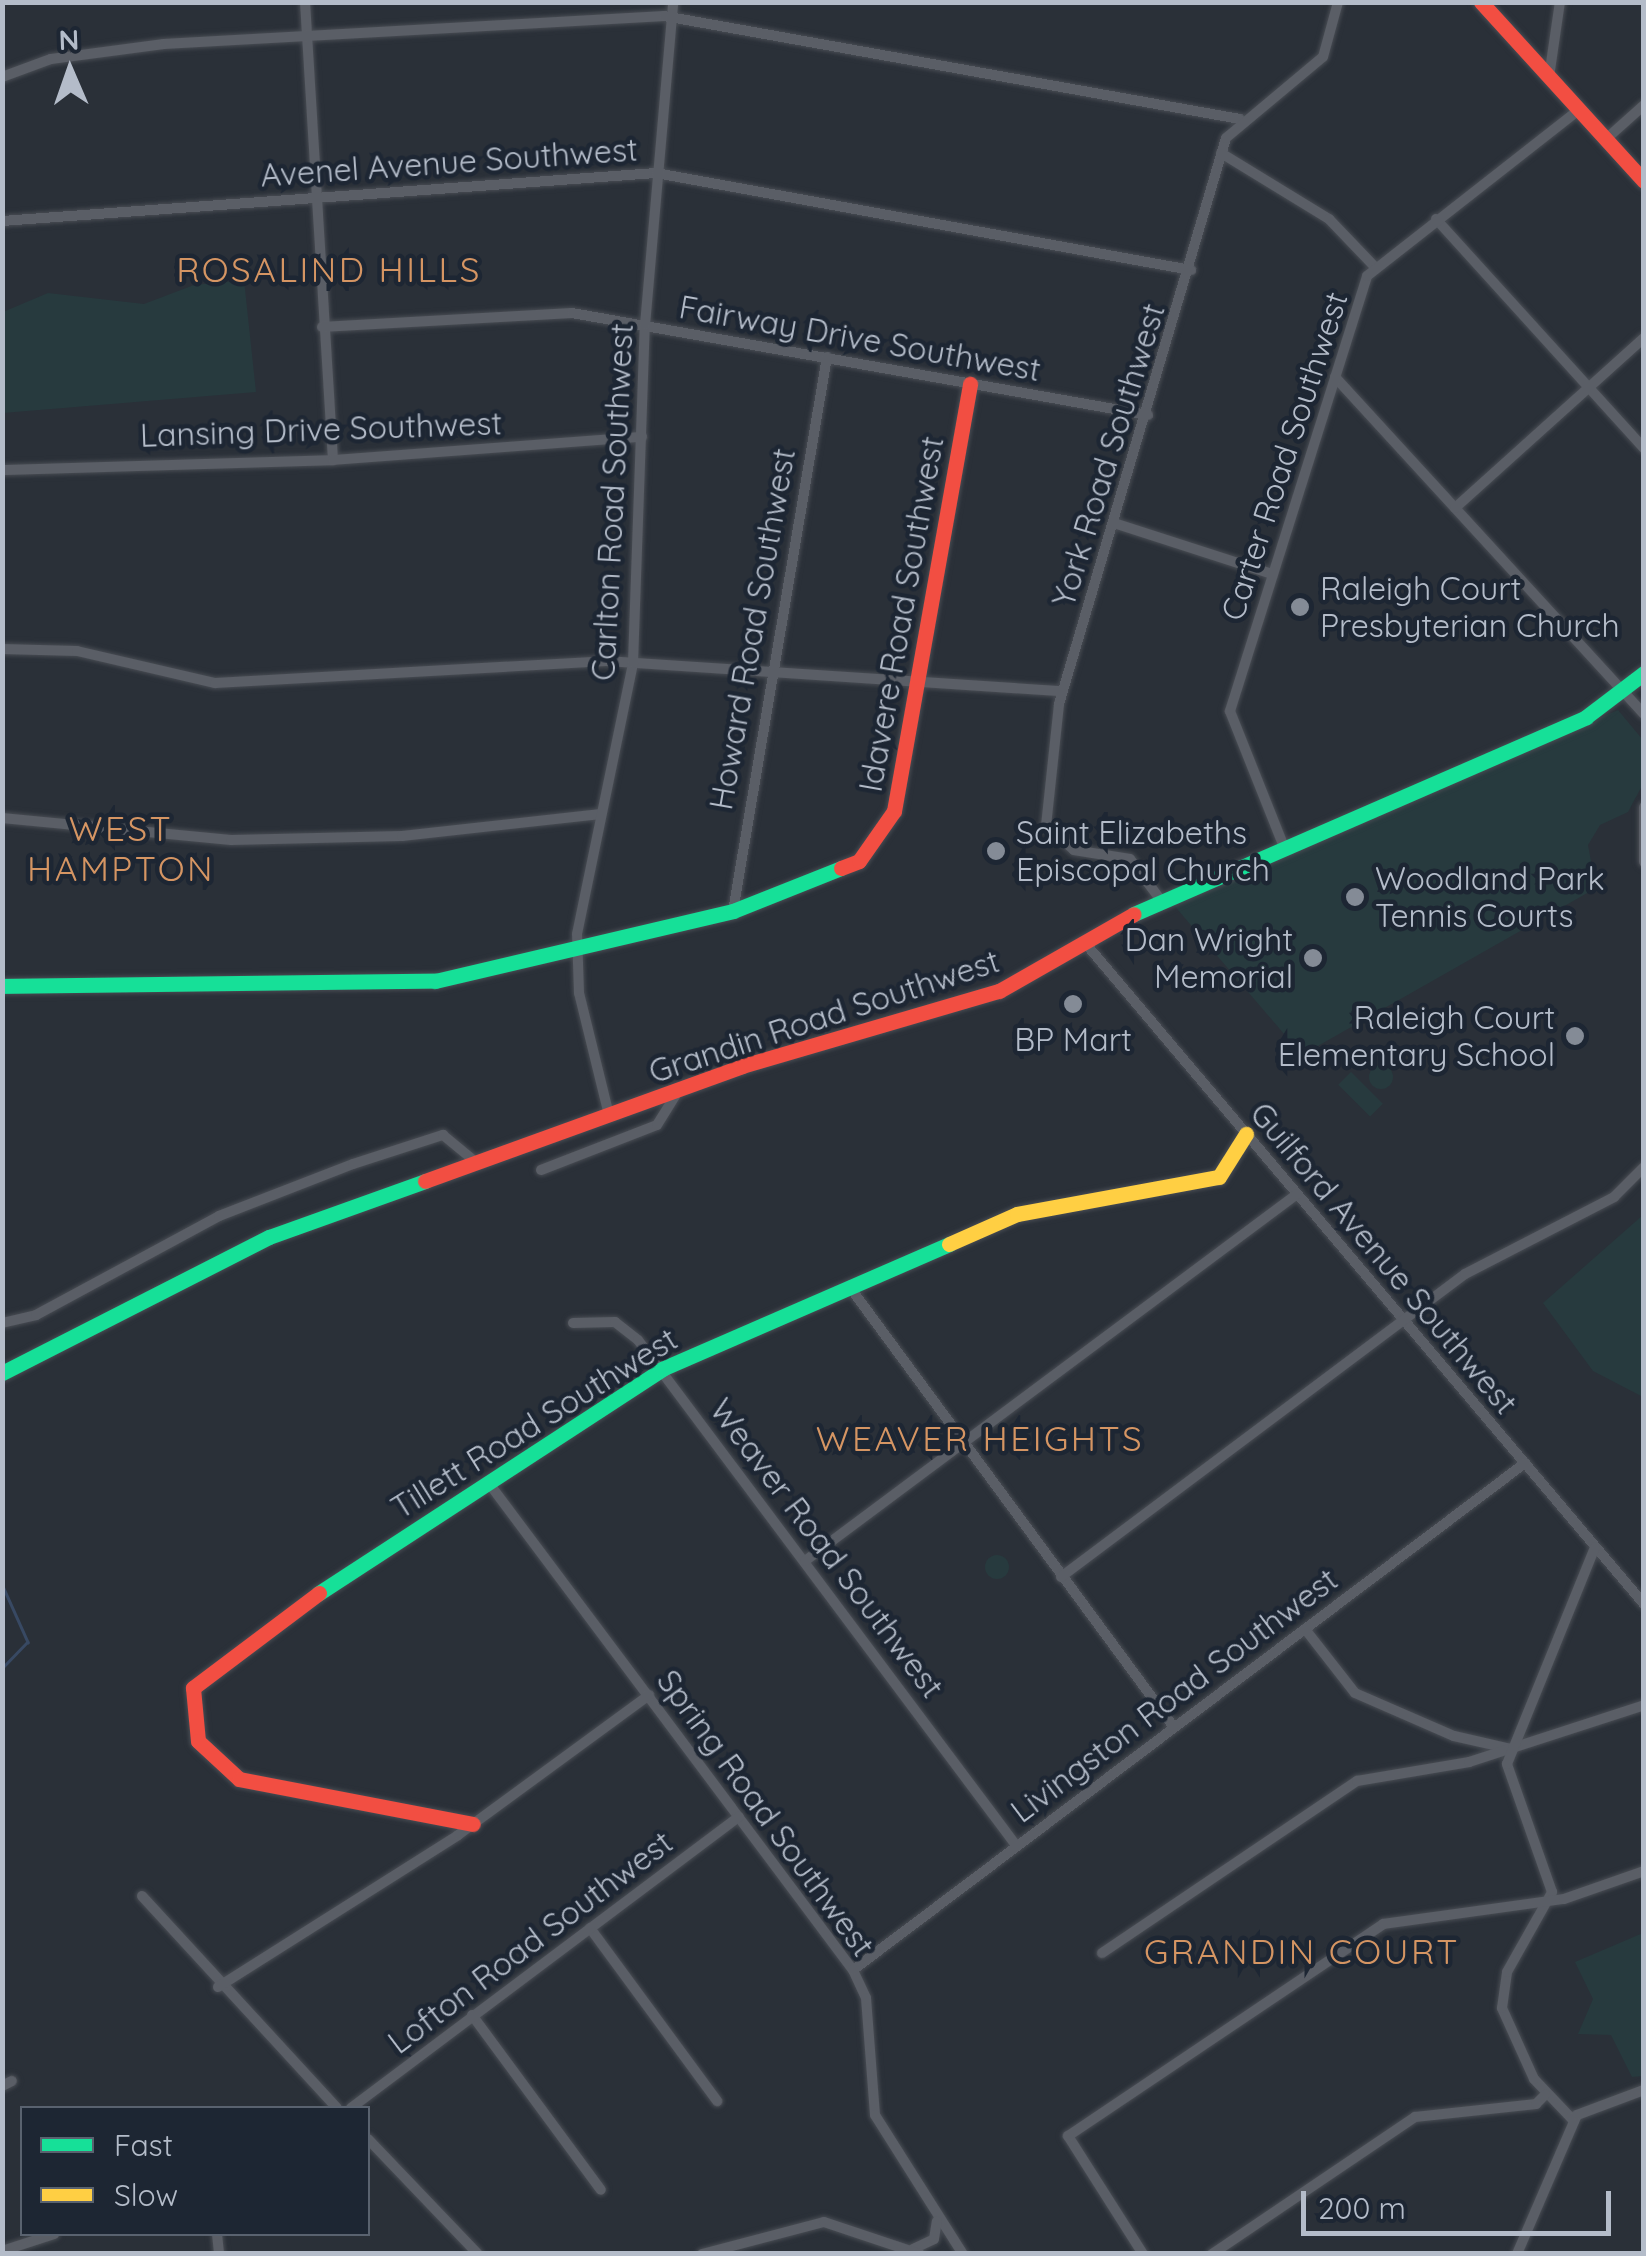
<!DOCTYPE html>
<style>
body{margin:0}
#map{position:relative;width:1646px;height:2256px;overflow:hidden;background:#2a3038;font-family:Quicksand,sans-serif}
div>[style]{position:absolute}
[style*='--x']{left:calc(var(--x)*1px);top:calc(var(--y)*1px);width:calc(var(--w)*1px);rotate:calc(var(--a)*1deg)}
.green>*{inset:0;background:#273a3e;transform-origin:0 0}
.round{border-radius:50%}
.stream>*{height:2.5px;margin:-1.25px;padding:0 1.25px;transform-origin:1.25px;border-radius:1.25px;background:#384963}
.roads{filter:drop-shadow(0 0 2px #484c53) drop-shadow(0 0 2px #484c53)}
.street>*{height:10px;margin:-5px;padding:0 5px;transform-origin:5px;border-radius:5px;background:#5a5e66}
.fast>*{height:15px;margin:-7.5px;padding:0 7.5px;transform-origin:7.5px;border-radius:7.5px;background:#16e098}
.slow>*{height:15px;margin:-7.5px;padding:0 7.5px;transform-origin:7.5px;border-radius:7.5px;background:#ffcf43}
.jam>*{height:15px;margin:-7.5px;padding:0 7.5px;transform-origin:7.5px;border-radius:7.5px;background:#f24e42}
.dots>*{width:28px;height:28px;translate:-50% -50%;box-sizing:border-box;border:5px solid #1d2633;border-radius:50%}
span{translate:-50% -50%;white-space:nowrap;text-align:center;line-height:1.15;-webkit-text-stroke:9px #1d2633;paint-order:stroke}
.street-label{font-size:32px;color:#b4bcc9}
.poi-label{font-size:32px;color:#b4bcc9}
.left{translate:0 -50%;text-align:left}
.right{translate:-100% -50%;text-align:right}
.neighbourhood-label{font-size:35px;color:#d59563;letter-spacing:2.5px}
.frame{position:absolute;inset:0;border:5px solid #b4bcc9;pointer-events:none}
.legend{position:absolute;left:20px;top:2106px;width:350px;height:130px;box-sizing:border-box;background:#1d2633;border:2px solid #59626f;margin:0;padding:12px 18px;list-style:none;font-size:30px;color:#b4bcc9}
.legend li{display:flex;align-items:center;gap:20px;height:50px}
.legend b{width:50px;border:2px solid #59626f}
.north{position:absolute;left:20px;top:20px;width:100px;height:100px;-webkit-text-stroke:8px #1d2633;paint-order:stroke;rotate:358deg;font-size:28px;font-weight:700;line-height:40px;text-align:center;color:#b4bcc9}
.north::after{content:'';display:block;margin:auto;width:35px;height:45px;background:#b4bcc9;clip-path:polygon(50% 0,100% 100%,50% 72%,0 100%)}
.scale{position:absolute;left:1301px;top:2191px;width:310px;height:45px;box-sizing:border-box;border:5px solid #b4bcc9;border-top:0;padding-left:12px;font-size:30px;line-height:35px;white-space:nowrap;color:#b4bcc9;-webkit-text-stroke:8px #1d2633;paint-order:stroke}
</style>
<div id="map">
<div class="green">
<i style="clip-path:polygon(244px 280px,256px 392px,3px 413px,3px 312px,48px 293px,144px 304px,194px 285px)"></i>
<i style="clip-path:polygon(1618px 710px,1643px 740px,1643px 784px,1628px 812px,1600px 825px,1588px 845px,1596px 888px,1302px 1055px,1172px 903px)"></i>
<i class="round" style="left:1369px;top:1065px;width:24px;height:24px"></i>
<i style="left:1351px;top:1072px;width:45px;height:18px;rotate:45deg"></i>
<i style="clip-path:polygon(1643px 1215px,1643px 1397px,1593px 1371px,1543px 1303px)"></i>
<i class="round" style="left:985px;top:1555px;width:24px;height:24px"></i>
<i style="clip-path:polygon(1643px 1933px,1643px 2076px,1632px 2077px,1611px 2035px,1578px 2034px,1593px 1999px,1575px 1962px)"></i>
</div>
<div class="stream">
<i style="--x:2;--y:1584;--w:64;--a:65.9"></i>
<i style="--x:28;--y:1642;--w:37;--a:134"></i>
</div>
<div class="roads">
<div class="street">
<i style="--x:305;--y:2;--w:459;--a:86.5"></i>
<i style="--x:2;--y:77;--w:52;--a:-20.2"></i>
<i style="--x:51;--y:59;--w:114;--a:-7.6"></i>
<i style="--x:164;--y:44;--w:501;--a:-3.21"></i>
<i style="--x:664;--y:16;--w:585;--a:10.14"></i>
<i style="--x:1549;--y:77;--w:76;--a:-81.7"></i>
<i style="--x:1605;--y:140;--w:52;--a:-41.9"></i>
<i style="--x:1221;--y:153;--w:127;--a:31.4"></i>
<i style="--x:1329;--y:219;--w:65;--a:46.2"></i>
<i style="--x:1436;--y:219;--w:309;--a:47.8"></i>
<i style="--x:2;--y:221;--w:656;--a:-4.2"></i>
<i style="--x:656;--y:173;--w:544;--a:10.28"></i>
<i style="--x:322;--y:327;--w:250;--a:-3.2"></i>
<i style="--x:572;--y:313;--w:585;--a:10.04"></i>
<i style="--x:1335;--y:377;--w:457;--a:47.5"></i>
<i style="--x:2;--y:470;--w:331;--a:-1.7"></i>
<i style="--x:333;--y:460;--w:310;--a:-4.3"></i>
<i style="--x:1455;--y:508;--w:254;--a:-42"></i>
<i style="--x:1114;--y:523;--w:166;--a:17.9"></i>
<i style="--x:2;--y:649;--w:75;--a:1.5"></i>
<i style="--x:77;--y:651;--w:142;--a:13.1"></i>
<i style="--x:215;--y:683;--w:392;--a:-3.2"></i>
<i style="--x:606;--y:661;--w:457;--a:3.8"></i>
<i style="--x:1644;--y:807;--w:55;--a:90"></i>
<i style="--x:2;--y:818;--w:230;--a:5.5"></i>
<i style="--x:231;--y:840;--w:171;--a:-1.3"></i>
<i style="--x:402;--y:836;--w:200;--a:-6.3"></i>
<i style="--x:1284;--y:847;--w:146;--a:-111.7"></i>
<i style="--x:1230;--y:711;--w:456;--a:-72.5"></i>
<i style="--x:1367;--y:276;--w:269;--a:-38.1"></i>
<i style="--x:1160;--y:899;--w:50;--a:-126.9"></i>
<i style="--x:1130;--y:859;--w:57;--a:-170.9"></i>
<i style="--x:1074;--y:850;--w:37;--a:-139"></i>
<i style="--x:1046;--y:826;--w:123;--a:-83.9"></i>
<i style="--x:1059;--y:704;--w:590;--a:-73.56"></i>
<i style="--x:1226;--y:138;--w:126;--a:-39.9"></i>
<i style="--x:1323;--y:57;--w:57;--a:-74.7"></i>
<i style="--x:733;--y:911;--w:562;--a:-80.37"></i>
<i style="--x:1086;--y:944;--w:864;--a:49.79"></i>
<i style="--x:609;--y:1115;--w:126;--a:-103.8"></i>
<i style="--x:579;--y:993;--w:59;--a:-91.9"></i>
<i style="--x:577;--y:934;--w:277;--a:-78.3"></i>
<i style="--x:633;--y:663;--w:338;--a:-88"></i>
<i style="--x:645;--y:325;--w:324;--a:-85"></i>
<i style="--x:541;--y:1170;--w:124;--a:-21.2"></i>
<i style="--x:657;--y:1125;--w:44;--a:-58.1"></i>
<i style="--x:849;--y:1286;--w:546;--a:53.63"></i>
<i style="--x:2;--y:1323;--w:35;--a:-13"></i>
<i style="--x:36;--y:1315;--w:208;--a:-28.4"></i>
<i style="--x:219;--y:1216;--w:144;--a:-21.2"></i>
<i style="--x:353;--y:1164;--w:95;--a:-17.9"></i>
<i style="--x:443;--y:1135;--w:44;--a:39.5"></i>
<i style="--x:573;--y:1323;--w:42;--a:-1.4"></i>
<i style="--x:615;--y:1322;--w:29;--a:38"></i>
<i style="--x:638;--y:1340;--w:629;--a:53.2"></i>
<i style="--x:488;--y:1482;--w:609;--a:53.21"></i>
<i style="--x:853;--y:1970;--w:31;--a:65"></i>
<i style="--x:866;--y:1998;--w:117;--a:85.6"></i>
<i style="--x:875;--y:2115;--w:165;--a:57.7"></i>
<i style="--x:805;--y:1561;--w:614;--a:-36.72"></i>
<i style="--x:1061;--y:1577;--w:505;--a:-36.87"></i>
<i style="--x:1465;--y:1274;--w:168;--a:-27.3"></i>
<i style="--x:1614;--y:1197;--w:42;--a:-45"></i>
<i style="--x:1305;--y:1629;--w:81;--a:52"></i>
<i style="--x:1355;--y:1693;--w:108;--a:23.5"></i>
<i style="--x:1454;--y:1736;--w:58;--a:12.8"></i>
<i style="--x:142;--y:1896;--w:288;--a:47.4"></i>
<i style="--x:590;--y:1928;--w:215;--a:53.7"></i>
<i style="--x:1102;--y:1953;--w:308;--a:-34"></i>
<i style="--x:1357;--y:1781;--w:114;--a:-9.6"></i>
<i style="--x:1469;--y:1762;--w:184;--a:-18"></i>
<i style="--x:853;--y:1970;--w:842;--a:-37.03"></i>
<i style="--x:218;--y:1987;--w:284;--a:-32.3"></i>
<i style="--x:458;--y:1835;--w:237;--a:-36.2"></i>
<i style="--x:472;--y:2015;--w:217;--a:53.6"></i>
<i style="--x:2;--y:2086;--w:11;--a:-27"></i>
<i style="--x:351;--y:2108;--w:485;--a:-36.9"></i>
<i style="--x:1574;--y:2121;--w:58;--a:-133.6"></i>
<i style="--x:1534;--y:2079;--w:78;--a:-114.3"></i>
<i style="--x:1502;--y:2008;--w:36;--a:-82"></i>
<i style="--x:1507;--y:1972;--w:92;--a:-60.6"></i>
<i style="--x:1552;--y:1892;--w:136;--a:-109.4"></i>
<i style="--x:1507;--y:1764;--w:234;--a:-67.9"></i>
<i style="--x:368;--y:2139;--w:159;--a:46.3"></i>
<i style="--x:217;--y:2234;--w:20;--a:84"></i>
<i style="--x:913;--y:2249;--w:23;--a:-25"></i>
<i style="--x:934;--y:2239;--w:18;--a:-81"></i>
<i style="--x:2;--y:2251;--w:55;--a:-18.1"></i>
<i style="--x:702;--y:2254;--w:126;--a:-14.7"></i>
<i style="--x:824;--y:2222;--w:101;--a:18.4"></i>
<i style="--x:1143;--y:2254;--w:140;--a:-122.4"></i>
<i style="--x:1068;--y:2136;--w:380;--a:-33.9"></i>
<i style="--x:1383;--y:1924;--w:183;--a:-7.9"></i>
<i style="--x:1564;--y:1899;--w:85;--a:-19.3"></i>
<i style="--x:1212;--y:2254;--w:245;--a:-34"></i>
<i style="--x:1415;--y:2117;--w:122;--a:-6.1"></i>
<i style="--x:1536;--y:2104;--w:13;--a:-45"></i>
<i style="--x:1517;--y:2254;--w:151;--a:-66.7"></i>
<i style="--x:1577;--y:2115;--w:72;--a:-20.5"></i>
</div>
<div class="fast">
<i style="--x:1134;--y:914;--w:493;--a:-23.5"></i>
<i style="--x:1586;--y:717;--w:73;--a:-37.2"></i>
<i style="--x:2;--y:986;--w:433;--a:-0.7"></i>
<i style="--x:435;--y:981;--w:306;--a:-13.2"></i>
<i style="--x:733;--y:911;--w:116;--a:-21.7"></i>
<i style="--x:2;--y:1373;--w:300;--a:-27"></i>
<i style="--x:269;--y:1237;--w:166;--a:-19.7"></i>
<i style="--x:319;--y:1593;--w:410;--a:-33.1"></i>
<i style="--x:662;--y:1369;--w:313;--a:-23.5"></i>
</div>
<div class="slow">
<i style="--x:949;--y:1244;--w:74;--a:-23.8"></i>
<i style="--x:1017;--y:1214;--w:205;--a:-10.4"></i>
<i style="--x:1219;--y:1177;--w:51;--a:-57.9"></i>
</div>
<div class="jam">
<i style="--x:1481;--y:2;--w:242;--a:47.7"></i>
<i style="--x:841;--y:868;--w:19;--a:-21"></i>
<i style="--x:859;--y:861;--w:61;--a:-55"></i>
<i style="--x:894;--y:811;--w:434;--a:-79.9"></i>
<i style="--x:425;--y:1181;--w:337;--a:-19.9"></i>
<i style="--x:742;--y:1066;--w:268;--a:-16.3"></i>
<i style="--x:999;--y:991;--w:155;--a:-29.7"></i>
<i style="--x:319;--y:1593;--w:158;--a:143"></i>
<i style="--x:193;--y:1688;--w:53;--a:84.6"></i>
<i style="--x:198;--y:1741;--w:56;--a:42.8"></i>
<i style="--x:239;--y:1779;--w:238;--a:10.9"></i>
</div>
</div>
<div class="dots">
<i style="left:1300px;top:607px;background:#848b96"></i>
<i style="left:996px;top:851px;background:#848b96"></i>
<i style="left:1355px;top:897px;background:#848b96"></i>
<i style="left:1313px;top:958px;background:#848b96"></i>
<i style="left:1073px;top:1004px;background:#848b96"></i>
<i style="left:1575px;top:1036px;background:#848b96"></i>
</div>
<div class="street-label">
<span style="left:449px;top:162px;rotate:-4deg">Avenel Avenue Southwest</span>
<span style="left:860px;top:338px;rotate:10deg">Fairway Drive Southwest</span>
<span style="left:321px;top:429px;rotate:-2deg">Lansing Drive Southwest</span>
<span style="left:1108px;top:455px;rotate:-73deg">York Road Southwest</span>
<span style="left:1284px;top:456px;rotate:-72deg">Carter Road Southwest</span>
<span style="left:612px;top:502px;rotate:-87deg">Carlton Road Southwest</span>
<span style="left:901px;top:614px;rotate:-80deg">Idavere Road Southwest</span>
<span style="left:752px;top:629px;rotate:-80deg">Howard Road Southwest</span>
<span style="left:824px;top:1016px;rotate:-18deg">Grandin Road Southwest</span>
<span style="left:1384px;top:1258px;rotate:50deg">Guilford Avenue Southwest</span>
<span style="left:534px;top:1423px;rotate:-32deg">Tillett Road Southwest</span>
<span style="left:827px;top:1548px;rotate:53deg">Weaver Road Southwest</span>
<span style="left:1174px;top:1695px;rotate:-37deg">Livingston Road Southwest</span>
<span style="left:766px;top:1813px;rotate:54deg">Spring Road Southwest</span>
<span style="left:530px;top:1942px;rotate:-37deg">Lofton Road Southwest</span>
</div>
<div class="poi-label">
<span class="left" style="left:1320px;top:607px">Raleigh Court<br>Presbyterian Church</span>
<span class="left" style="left:1016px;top:851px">Saint Elizabeths<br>Episcopal Church</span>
<span class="left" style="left:1375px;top:897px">Woodland Park<br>Tennis Courts</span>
<span class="right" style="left:1293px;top:958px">Dan Wright<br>Memorial</span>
<span class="right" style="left:1555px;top:1036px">Raleigh Court<br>Elementary School</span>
<span style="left:1073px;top:1039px">BP Mart</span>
</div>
<div class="neighbourhood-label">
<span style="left:329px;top:269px">ROSALIND HILLS</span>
<span style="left:121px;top:848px">WEST<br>HAMPTON</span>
<span style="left:980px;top:1438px">WEAVER HEIGHTS</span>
<span style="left:1302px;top:1951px">GRANDIN COURT</span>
</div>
<div class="frame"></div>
<ul class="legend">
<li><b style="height:12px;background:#16e098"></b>Fast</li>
<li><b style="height:12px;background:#ffcf43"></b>Slow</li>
</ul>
<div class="north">N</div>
<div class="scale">200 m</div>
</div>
